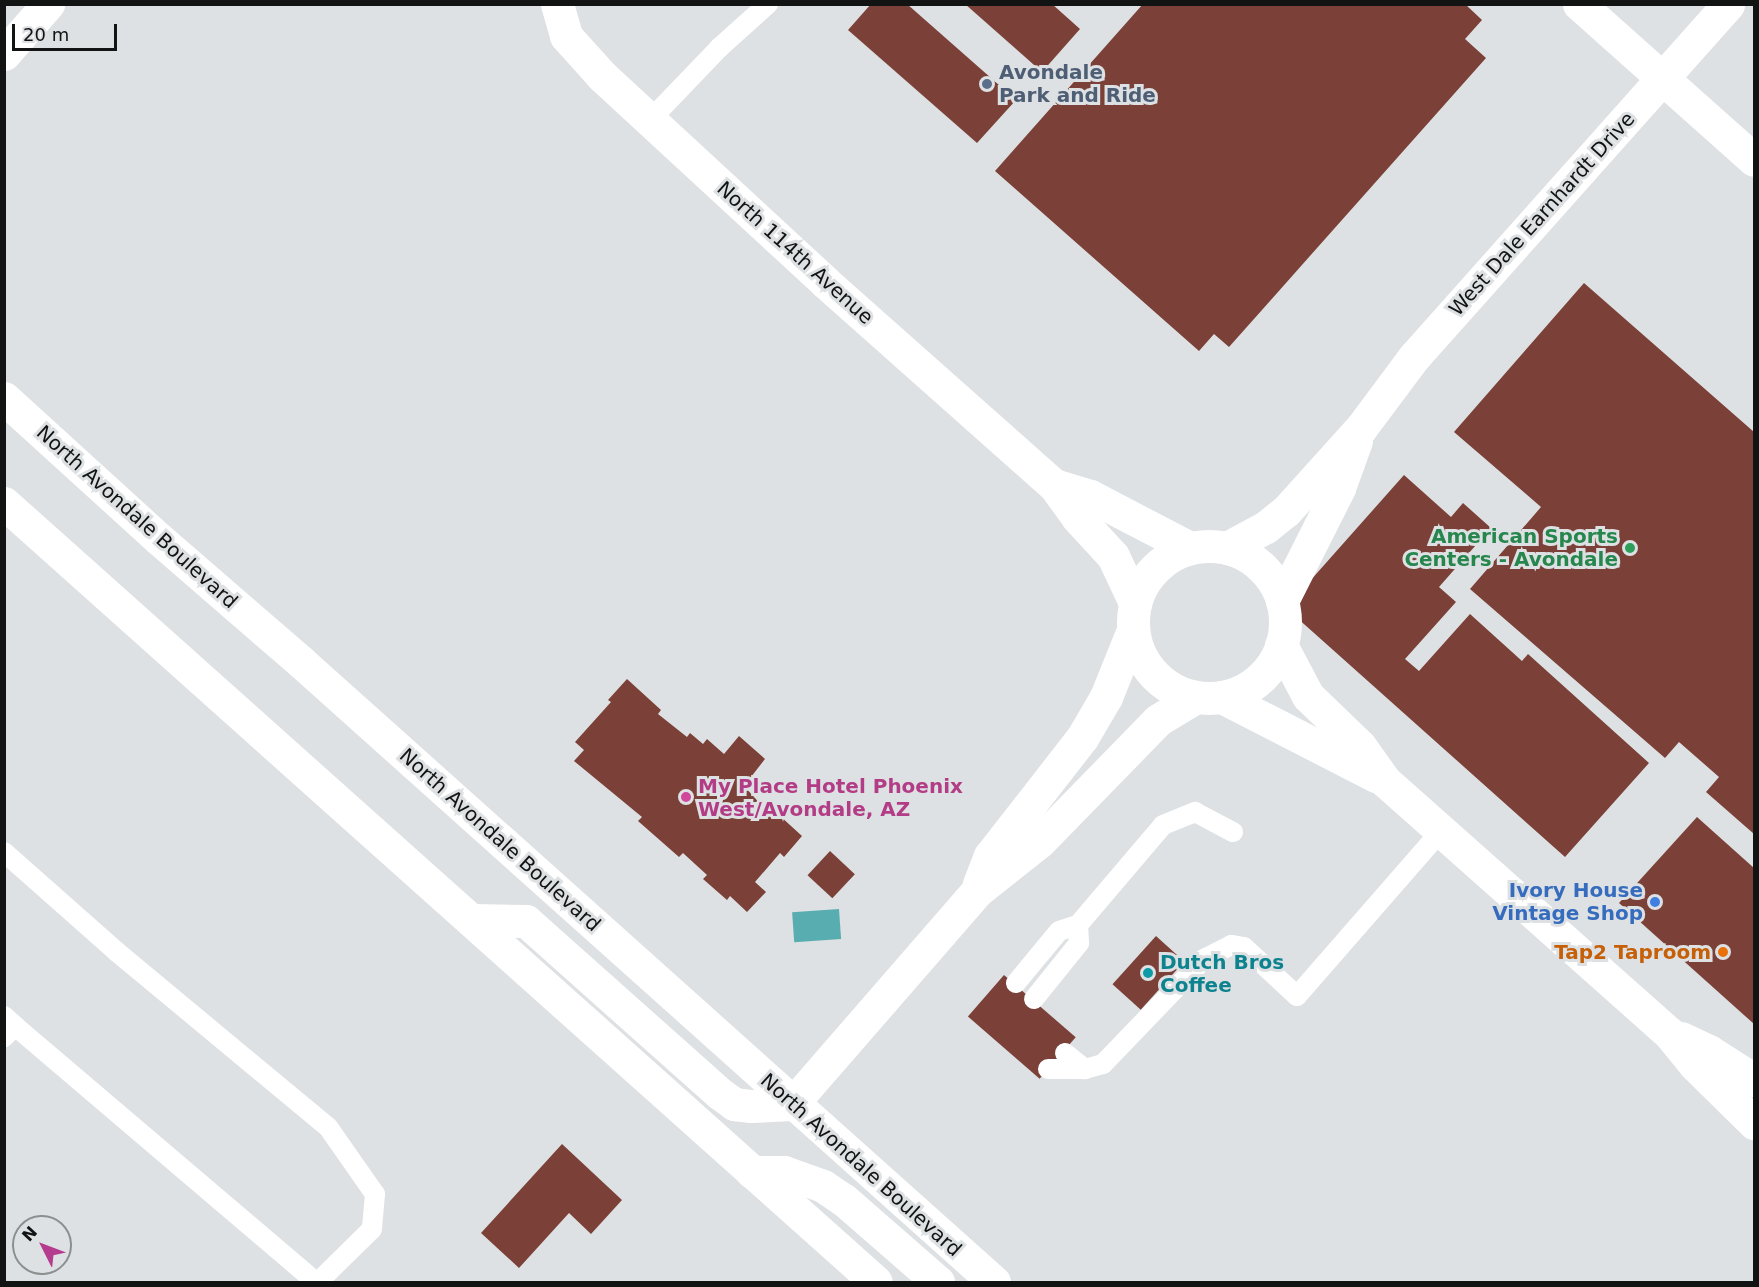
<!DOCTYPE html>
<style>
body{margin:0}
#map{position:relative;width:1759px;height:1287px;overflow:hidden;background:#dee1e3;font-family:"DejaVu Sans",sans-serif}
div>[style]{position:absolute}
[style*='--x']{left:calc(var(--x)*1px);top:calc(var(--y)*1px);width:calc(var(--w)*1px);rotate:calc(var(--a)*1deg)}
.water>*{inset:0;background:#57adaf;transform-origin:0 0}
.building>*{inset:0;background:#7b4037;transform-origin:0 0}
.service>*{height:20px;margin:-10px;padding:0 10px;transform-origin:10px;border-radius:10px;background:#fff}
.minor>*{height:33px;margin:-16.5px;padding:0 16.5px;transform-origin:16.5px;border-radius:16.5px;background:#fff}
.minor>.ring{margin:-16.5px;padding:0;box-sizing:content-box;background:none;border:33px solid #fff;border-radius:50%}
.secondary>*{height:33px;margin:-16.5px;padding:0 16.5px;transform-origin:16.5px;border-radius:16.5px;background:#fff}
.dots>*{width:16px;height:16px;translate:-50% -50%;box-sizing:border-box;border:3px solid #dee1e3;border-radius:50%}
span{translate:-50% -50%;white-space:nowrap;text-align:center;line-height:1.15;-webkit-text-stroke:6px #dee1e3;paint-order:stroke}
.service-label{font-size:20px;color:#4e5e75;font-weight:700}
.left{translate:0 -50%;text-align:left}
.street-label{font-size:20px;color:#121313}
.leisure-label{font-size:20px;color:#27864d;font-weight:700}
.right{translate:-100% -50%;text-align:right}
.hotel-label{font-size:20px;color:#b23c85;font-weight:700}
.shop-label{font-size:20px;color:#366cbe;font-weight:700}
.food-label{font-size:20px;color:#c56008;font-weight:700}
.culture-label{font-size:20px;color:#0d838f;font-weight:700}
.frame{position:absolute;inset:0;border:6px solid #121313;pointer-events:none}
.north{position:absolute;left:12px;top:1215px;width:60px;height:60px;box-sizing:border-box;background:#dee1e3;border:2px solid #8c8f90;border-radius:50%;rotate:312deg;font-size:16px;font-weight:700;line-height:24px;text-align:center;color:#121313}
.north::after{content:'';display:block;margin:auto;width:21px;height:27px;background:#b53b8f;clip-path:polygon(50% 0,100% 100%,50% 72%,0 100%)}
.scale{position:absolute;left:12px;top:24px;width:105px;height:27px;box-sizing:border-box;border:3px solid #121313;border-top:0;padding-left:8px;font-size:18px;line-height:21px;white-space:nowrap;color:#121313;-webkit-text-stroke:4px #dee1e3;paint-order:stroke}
</style>
<div id="map">
<div class="water">
<i style="left:839px;top:909px;width:30px;height:47px;rotate:86deg"></i>
</div>
<div class="building">
<i style="clip-path:polygon(871px 4px,907px 4px,1016px 100px,977px 143px,848px 30px)"></i>
<i style="clip-path:polygon(965px 4px,1052px 4px,1080px 29px,1042px 72px)"></i>
<i style="clip-path:polygon(1143px 4px,1465px 4px,1482px 20px,1465px 39px,1486px 58px,1229px 347px,1214px 334px,1199px 351px,995px 171px)"></i>
<i style="clip-path:polygon(1584px 283px,1754px 432px,1754px 834px,1706px 792px,1719px 777px,1679px 742px,1665px 758px,1470px 589px,1541px 507px,1454px 432px)"></i>
<i style="clip-path:polygon(1404px 475px,1451px 517px,1463px 503px,1491px 528px,1439px 587px,1456px 602px,1405px 659px,1419px 671px,1470px 614px,1522px 661px,1528px 654px,1649px 763px,1565px 857px,1286px 608px)"></i>
<i style="clip-path:polygon(627px 679px,661px 710px,658px 714px,687px 737px,690px 733px,703px 744px,707px 739px,724px 754px,739px 736px,765px 759px,744px 786px,765px 809px,768px 805px,802px 836px,784px 857px,780px 853px,755px 882px,766px 892px,747px 912px,730px 896px,727px 900px,703px 879px,707px 875px,683px 853px,679px 857px,638px 821px,642px 817px,574px 761px,584px 750px,575px 742px,611px 702px,608px 700px)"></i>
<i style="clip-path:polygon(1697px 817px,1754px 868px,1754px 1024px,1619px 903px)"></i>
<i style="left:830px;top:851px;width:34px;height:33px;rotate:43deg"></i>
<i style="left:1156px;top:936px;width:38px;height:65px;rotate:42deg"></i>
<i style="left:1004px;top:975px;width:95px;height:55px;rotate:41deg"></i>
<i style="clip-path:polygon(562px 1144px,622px 1200px,591px 1234px,569px 1213px,519px 1268px,481px 1233px)"></i>
</div>
<div class="service">
<i style="--x:650;--y:120;--w:100;--a:-46.2"></i>
<i style="--x:719;--y:48;--w:66;--a:-41.9"></i>
<i style="--x:4;--y:852;--w:151;--a:41.5"></i>
<i style="--x:117;--y:952;--w:274;--a:39.7"></i>
<i style="--x:328;--y:1127;--w:82;--a:55"></i>
<i style="--x:375;--y:1194;--w:35;--a:95"></i>
<i style="--x:372;--y:1229;--w:76;--a:135.5"></i>
<i style="--x:1016;--y:983;--w:67;--a:-50.4"></i>
<i style="--x:1059;--y:931;--w:20;--a:-18"></i>
<i style="--x:1078;--y:925;--w:131;--a:-49.6"></i>
<i style="--x:1163;--y:825;--w:35;--a:-22"></i>
<i style="--x:1195;--y:812;--w:43;--a:27.8"></i>
<i style="--x:1034;--y:999;--w:72;--a:-51.2"></i>
<i style="--x:1079;--y:943;--w:18;--a:-93"></i>
<i style="--x:4;--y:1016;--w:15;--a:42"></i>
<i style="--x:15;--y:1026;--w:16;--a:135"></i>
<i style="--x:15;--y:1026;--w:395;--a:40.4"></i>
<i style="--x:1065;--y:1053;--w:26;--a:39"></i>
<i style="--x:1085;--y:1069;--w:19;--a:-16"></i>
<i style="--x:1103;--y:1064;--w:146;--a:-46.1"></i>
<i style="--x:1204;--y:959;--w:30;--a:-27"></i>
<i style="--x:1231;--y:945;--w:13;--a:9"></i>
<i style="--x:1244;--y:947;--w:72;--a:42.8"></i>
<i style="--x:1297;--y:996;--w:219;--a:-48.9"></i>
<i style="--x:1048;--y:1069;--w:37;--a:0"></i>
</div>
<div class="minor">
<i style="--x:557;--y:4;--w:33;--a:74"></i>
<i style="--x:566;--y:36;--w:54;--a:48"></i>
<i style="--x:602;--y:76;--w:304;--a:42.7"></i>
<i style="--x:825;--y:282;--w:306;--a:41.6"></i>
<i style="--x:1054;--y:485;--w:39;--a:54"></i>
<i style="--x:1077;--y:517;--w:53;--a:47.3"></i>
<i style="--x:1113;--y:556;--w:52;--a:64.9"></i>
<i style="--x:1579;--y:4;--w:234;--a:41.7"></i>
<i style="--x:4;--y:54;--w:67;--a:-48.7"></i>
<i style="--x:1054;--y:485;--w:38;--a:17"></i>
<i style="--x:1090;--y:496;--w:113;--a:27.5"></i>
<i class="ring" style="left:1133px;top:546px;width:119px;height:119px"></i>
<i style="--x:1227;--y:548;--w:44;--a:-28.3"></i>
<i style="--x:1266;--y:527;--w:26;--a:-39"></i>
<i style="--x:1286;--y:511;--w:112;--a:-47.9"></i>
<i style="--x:1361;--y:428;--w:89;--a:-53.3"></i>
<i style="--x:1414;--y:357;--w:472;--a:-48.3"></i>
<i style="--x:1282;--y:601;--w:127;--a:-63.2"></i>
<i style="--x:1339;--y:488;--w:50;--a:-70.1"></i>
<i style="--x:1281;--y:645;--w:58;--a:62.1"></i>
<i style="--x:1308;--y:696;--w:72;--a:43.9"></i>
<i style="--x:1360;--y:746;--w:43;--a:54.5"></i>
<i style="--x:1385;--y:781;--w:380;--a:41.6"></i>
<i style="--x:1669;--y:1033;--w:41;--a:50.9"></i>
<i style="--x:1695;--y:1065;--w:83;--a:44.5"></i>
<i style="--x:1222;--y:697;--w:173;--a:27.2"></i>
<i style="--x:979;--y:884;--w:30;--a:-69"></i>
<i style="--x:990;--y:856;--w:150;--a:-52.1"></i>
<i style="--x:1082;--y:738;--w:48;--a:-59.7"></i>
<i style="--x:1106;--y:697;--w:72;--a:-68.1"></i>
<i style="--x:1681;--y:1038;--w:31;--a:25"></i>
<i style="--x:1709;--y:1051;--w:54;--a:32.8"></i>
<i style="--x:792;--y:1104;--w:282;--a:-49"></i>
<i style="--x:977;--y:891;--w:80;--a:-38.4"></i>
<i style="--x:1040;--y:841;--w:169;--a:-45.7"></i>
<i style="--x:1158;--y:720;--w:44;--a:-31.2"></i>
</div>
<div class="secondary">
<i style="--x:4;--y:398;--w:210;--a:42.3"></i>
<i style="--x:159;--y:539;--w:188;--a:40.9"></i>
<i style="--x:301;--y:662;--w:930;--a:41.82"></i>
<i style="--x:4;--y:503;--w:1169;--a:41.78"></i>
<i style="--x:471;--y:920;--w:55;--a:1"></i>
<i style="--x:526;--y:921;--w:259;--a:41.7"></i>
<i style="--x:719;--y:1093;--w:19;--a:36"></i>
<i style="--x:734;--y:1104;--w:17;--a:7"></i>
<i style="--x:751;--y:1106;--w:41;--a:-2.8"></i>
<i style="--x:752;--y:1172;--w:32;--a:0"></i>
<i style="--x:784;--y:1172;--w:41;--a:19.7"></i>
<i style="--x:823;--y:1186;--w:25;--a:34"></i>
<i style="--x:844;--y:1200;--w:125;--a:41.1"></i>
</div>
<div class="dots">
<i style="left:987px;top:84px;background:#5c6f8a"></i>
<i style="left:1630px;top:548px;background:#2e9e5b"></i>
<i style="left:686px;top:797px;background:#d1479c"></i>
<i style="left:1655px;top:902px;background:#3f7fe0"></i>
<i style="left:1723px;top:952px;background:#e8710a"></i>
<i style="left:1148px;top:973px;background:#0f9aa8"></i>
</div>
<div class="service-label">
<span class="left" style="left:999px;top:84px">Avondale<br>Park and Ride</span>
</div>
<div class="street-label">
<span style="left:1542px;top:214px;rotate:-48deg">West Dale Earnhardt Drive</span>
<span style="left:795px;top:253px;rotate:42deg">North 114th Avenue</span>
<span style="left:137px;top:517px;rotate:42deg">North Avondale Boulevard</span>
<span style="left:500px;top:840px;rotate:42deg">North Avondale Boulevard</span>
<span style="left:861px;top:1165px;rotate:42deg">North Avondale Boulevard</span>
</div>
<div class="leisure-label">
<span class="right" style="left:1618px;top:548px">American Sports<br>Centers - Avondale</span>
</div>
<div class="hotel-label">
<span class="left" style="left:698px;top:798px">My Place Hotel Phoenix<br>West/Avondale, AZ</span>
</div>
<div class="shop-label">
<span class="right" style="left:1643px;top:902px">Ivory House<br>Vintage Shop</span>
</div>
<div class="food-label">
<span class="right" style="left:1711px;top:952px">Tap2 Taproom</span>
</div>
<div class="culture-label">
<span class="left" style="left:1160px;top:974px">Dutch Bros<br>Coffee</span>
</div>
<div class="frame"></div>
<div class="north">N</div>
<div class="scale">20 m</div>
</div>
